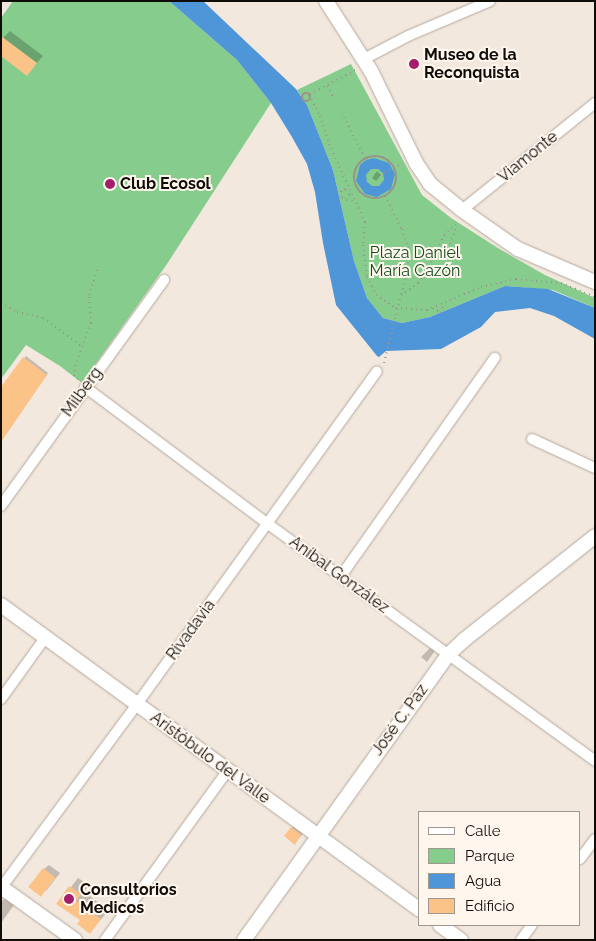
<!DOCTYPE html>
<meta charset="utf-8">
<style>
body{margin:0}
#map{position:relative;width:596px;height:941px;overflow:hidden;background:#f3e8dd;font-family:Raleway,sans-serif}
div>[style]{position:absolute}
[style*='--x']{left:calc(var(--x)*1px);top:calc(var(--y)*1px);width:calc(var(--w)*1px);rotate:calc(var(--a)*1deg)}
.green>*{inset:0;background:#85cc8d}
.water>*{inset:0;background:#4f96d9}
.shadow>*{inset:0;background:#0003}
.building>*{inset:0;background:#fbc388;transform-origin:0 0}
.path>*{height:2px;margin-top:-1px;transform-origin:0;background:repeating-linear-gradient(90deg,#9b938b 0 1px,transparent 0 5px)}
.path>.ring{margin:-1px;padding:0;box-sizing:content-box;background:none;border:2px solid #9b938b;border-radius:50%}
.roads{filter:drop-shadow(0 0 1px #b3a89e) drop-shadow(0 0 1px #b3a89e)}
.street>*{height:10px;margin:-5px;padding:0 5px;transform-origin:5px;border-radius:5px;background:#fff}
.secondary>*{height:14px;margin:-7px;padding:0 7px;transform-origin:7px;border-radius:7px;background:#fff}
.dots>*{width:14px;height:14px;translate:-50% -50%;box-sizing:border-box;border:2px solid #fff6ed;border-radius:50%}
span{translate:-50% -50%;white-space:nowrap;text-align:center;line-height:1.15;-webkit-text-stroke:4px #fff6ed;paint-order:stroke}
.poi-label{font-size:16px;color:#100c08;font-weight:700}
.left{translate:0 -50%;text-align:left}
.street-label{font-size:16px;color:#100c08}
.park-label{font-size:16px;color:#154c20}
.frame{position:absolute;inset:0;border:2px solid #100c08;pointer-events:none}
.legend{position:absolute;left:418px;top:811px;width:162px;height:115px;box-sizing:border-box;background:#fff6ed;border:1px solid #9f9891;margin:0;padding:6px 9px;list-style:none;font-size:15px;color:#100c08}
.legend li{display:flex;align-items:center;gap:10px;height:25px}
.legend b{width:25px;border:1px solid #9f9891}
</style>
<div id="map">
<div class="green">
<i style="clip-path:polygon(13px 1px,169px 1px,237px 60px,271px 103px,167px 264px,82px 383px,60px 366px,26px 345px,1px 379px,1px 18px)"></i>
<i style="clip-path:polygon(351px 64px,422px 195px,451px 218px,501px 250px,545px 275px,595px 298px,595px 308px,553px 290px,505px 286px,430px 317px,402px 323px,383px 318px,367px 298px,354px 261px,333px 170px,307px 105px,297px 90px)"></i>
</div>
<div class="water">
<i style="clip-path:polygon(169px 1px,203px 1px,296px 89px,307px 105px,333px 170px,354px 261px,367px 298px,383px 318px,402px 323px,430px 317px,505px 286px,548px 289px,595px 308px,595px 339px,554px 316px,530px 308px,495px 312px,481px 327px,441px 349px,386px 351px,379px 357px,377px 356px,336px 305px,323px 243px,315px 192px,307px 164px,292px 137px,271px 103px,237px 60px)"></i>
<i style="clip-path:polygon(evenodd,374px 158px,389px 163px,395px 174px,391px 189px,377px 197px,365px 194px,356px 181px,360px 165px,366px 160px,374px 158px,371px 169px,378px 169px,383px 173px,384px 180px,379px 186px,372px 186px,367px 182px,366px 175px,371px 169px)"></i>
</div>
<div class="shadow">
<i style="clip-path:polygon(10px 31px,43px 56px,27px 74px,1px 40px)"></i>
<i style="clip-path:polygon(377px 171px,381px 175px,376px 181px,372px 178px)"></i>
<i style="clip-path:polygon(26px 356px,48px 373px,4px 437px,1px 389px)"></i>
<i style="clip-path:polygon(433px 645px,437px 648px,427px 662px,421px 657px)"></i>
<i style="clip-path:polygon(296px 823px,305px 831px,295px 843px,292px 828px)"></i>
<i style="clip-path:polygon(49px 865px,60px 873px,46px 891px,44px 869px)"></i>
<i style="clip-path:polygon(78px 878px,89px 885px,84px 892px,109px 910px,90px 932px,82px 920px,58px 904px)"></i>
<i style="clip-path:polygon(5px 898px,14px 905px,1px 923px,1px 902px)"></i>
</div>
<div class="building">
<i style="clip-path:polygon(1px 36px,37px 63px,27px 76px,1px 56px)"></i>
<i style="clip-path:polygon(23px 357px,47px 375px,1px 442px,1px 387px)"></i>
<i style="clip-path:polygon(291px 827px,301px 834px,295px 845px,284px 836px)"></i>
<i style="left:43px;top:868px;width:16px;height:24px;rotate:38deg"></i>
<i style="clip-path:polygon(69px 886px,81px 894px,76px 901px,101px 919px,90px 934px,77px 924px,80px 920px,56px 904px)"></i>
</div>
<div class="path">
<i style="--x:355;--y:70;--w:52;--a:151.5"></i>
<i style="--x:309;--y:95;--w:24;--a:62"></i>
<i style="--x:320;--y:116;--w:29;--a:72"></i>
<i style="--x:329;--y:144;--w:86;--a:65.2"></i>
<i style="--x:365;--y:222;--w:23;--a:95"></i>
<i style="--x:363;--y:245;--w:32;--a:83"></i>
<i style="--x:367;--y:277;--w:20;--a:63"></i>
<i style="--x:376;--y:295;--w:24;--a:33"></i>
<i style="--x:396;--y:308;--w:31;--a:4"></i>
<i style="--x:427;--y:310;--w:59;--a:-23.1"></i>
<i style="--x:481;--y:287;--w:36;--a:-13"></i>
<i style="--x:516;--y:279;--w:45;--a:5.1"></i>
<i style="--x:561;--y:283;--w:37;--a:22"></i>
<i style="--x:327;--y:86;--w:14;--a:60"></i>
<i class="ring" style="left:302px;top:93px;width:6px;height:6px"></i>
<i style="--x:344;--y:117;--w:46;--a:62.9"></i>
<i class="ring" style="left:354px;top:156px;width:40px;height:40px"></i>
<i style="--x:380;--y:175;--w:25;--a:-27"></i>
<i style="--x:385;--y:196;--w:37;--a:63"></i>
<i style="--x:402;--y:229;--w:19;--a:72"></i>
<i style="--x:408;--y:247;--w:22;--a:90"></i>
<i style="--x:408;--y:269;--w:27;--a:105"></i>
<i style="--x:345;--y:199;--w:7;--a:-45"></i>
<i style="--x:350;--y:194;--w:7;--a:-135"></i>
<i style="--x:345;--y:189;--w:4;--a:153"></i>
<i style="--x:341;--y:191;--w:5;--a:90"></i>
<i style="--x:341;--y:196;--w:2;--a:63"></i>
<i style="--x:342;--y:198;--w:14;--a:17"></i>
<i style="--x:435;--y:257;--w:20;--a:-41"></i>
<i style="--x:450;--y:244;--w:18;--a:-71"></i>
<i style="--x:1;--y:303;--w:18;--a:29"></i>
<i style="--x:17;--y:312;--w:27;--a:13"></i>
<i style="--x:43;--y:318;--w:49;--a:36.6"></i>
<i style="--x:433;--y:308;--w:9;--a:32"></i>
<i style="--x:441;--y:313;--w:9;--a:-77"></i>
<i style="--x:384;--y:363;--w:70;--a:-76"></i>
<i style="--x:401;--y:295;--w:21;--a:-35"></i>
<i style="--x:418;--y:283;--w:9;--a:-49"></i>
<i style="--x:424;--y:276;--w:46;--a:-64"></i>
<i style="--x:444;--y:235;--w:19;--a:-43"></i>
<i style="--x:78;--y:379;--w:5;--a:-143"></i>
<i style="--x:74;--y:376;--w:10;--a:-84"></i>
<i style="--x:75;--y:366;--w:46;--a:-69.6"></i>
<i style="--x:91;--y:323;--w:28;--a:-94"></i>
<i style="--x:89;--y:295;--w:26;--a:-72"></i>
</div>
<div class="roads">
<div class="street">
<i style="--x:364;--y:59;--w:50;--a:-27.6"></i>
<i style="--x:408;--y:36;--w:89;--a:-23.1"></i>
<i style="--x:462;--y:210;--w:171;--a:-38.8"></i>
<i style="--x:85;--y:387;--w:229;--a:36.8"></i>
<i style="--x:268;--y:524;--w:404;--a:35.9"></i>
<i style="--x:532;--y:439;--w:69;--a:24.7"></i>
<i style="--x:1;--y:506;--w:279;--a:-54.2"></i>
<i style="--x:341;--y:576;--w:267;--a:-54.8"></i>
<i style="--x:1;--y:699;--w:75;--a:-54.2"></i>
<i style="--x:580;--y:859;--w:25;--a:-53"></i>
<i style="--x:1;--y:888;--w:229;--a:-53.5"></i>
<i style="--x:137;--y:704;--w:410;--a:-54.2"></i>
<i style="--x:105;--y:940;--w:210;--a:-54.1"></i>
<i style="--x:521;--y:940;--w:19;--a:-54"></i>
</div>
<div class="secondary">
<i style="--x:326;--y:1;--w:83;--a:57.3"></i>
<i style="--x:371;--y:71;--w:102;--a:63.9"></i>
<i style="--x:416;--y:163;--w:25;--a:56"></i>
<i style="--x:430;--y:184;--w:41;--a:39.1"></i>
<i style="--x:462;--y:210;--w:68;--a:34.9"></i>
<i style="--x:518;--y:249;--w:84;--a:23.2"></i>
<i style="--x:1;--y:605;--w:518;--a:36.05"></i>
<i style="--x:1;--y:887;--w:91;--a:35.6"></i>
<i style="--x:440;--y:925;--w:26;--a:36"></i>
<i style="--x:244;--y:940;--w:352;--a:-54.4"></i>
<i style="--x:449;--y:654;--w:21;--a:-43"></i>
<i style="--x:464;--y:640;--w:167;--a:-38.4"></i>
</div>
</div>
<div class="dots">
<i style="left:414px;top:64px;background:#a41e6a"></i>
<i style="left:110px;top:184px;background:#a41e6a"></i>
<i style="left:69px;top:899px;background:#a41e6a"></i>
</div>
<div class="poi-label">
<span class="left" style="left:424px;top:64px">Museo de la<br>Reconquista</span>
<span class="left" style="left:120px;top:184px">Club Ecosol</span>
<span class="left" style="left:80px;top:899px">Consultorios<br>Medicos</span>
</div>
<div class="street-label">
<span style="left:528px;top:157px;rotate:-39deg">Viamonte</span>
<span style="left:82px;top:392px;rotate:-54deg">Milberg</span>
<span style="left:339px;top:575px;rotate:36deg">Aníbal González</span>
<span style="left:191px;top:630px;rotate:-54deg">Rivadavia</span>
<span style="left:400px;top:720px;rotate:-54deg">José C. Paz</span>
<span style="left:210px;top:758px;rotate:36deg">Aristóbulo del Valle</span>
</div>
<div class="park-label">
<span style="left:415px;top:262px">Plaza Daniel<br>María Cazón</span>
</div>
<div class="frame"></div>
<ul class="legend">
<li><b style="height:6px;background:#fff"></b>Calle</li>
<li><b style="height:14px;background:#85cc8d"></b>Parque</li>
<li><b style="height:14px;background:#4f96d9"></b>Agua</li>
<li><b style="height:14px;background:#fbc388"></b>Edificio</li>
</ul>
</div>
